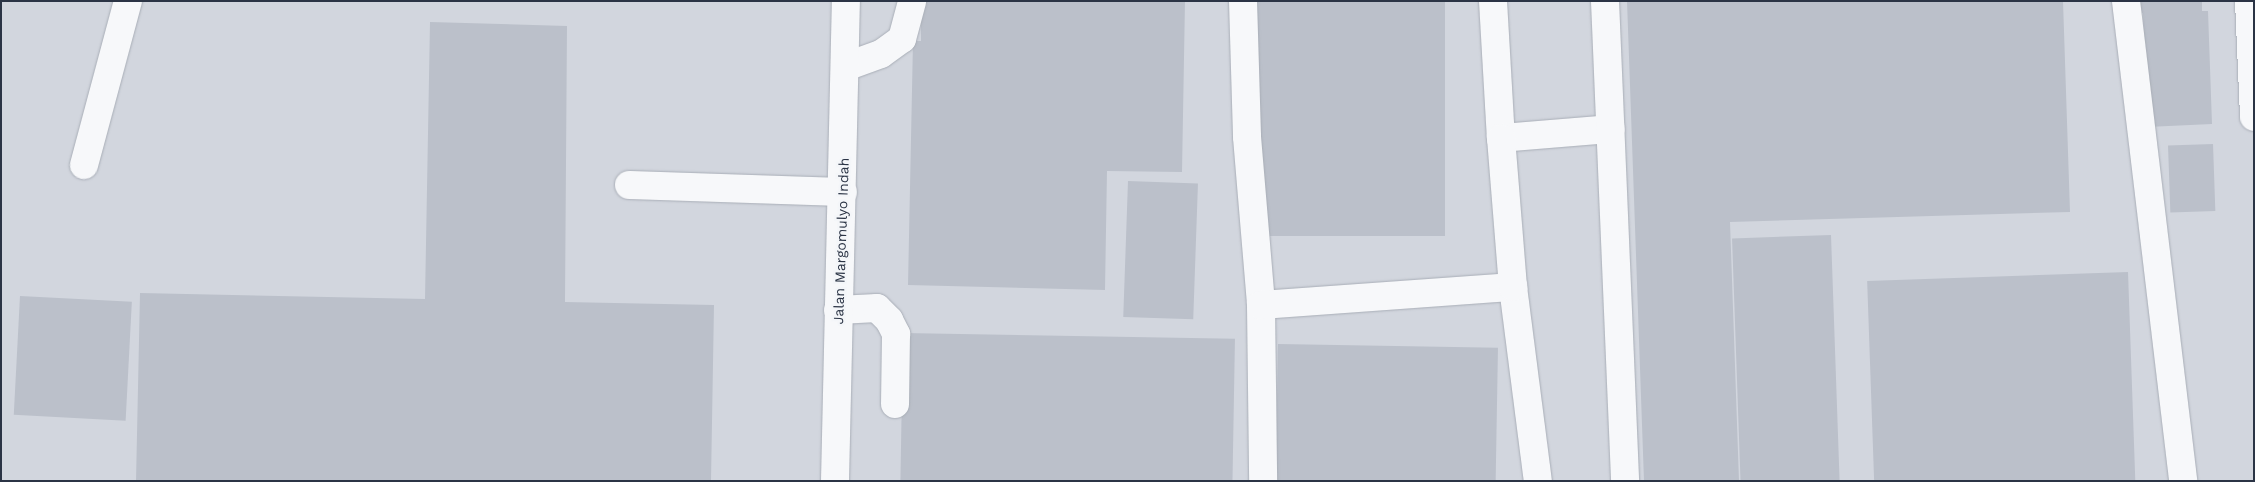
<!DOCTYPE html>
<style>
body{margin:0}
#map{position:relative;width:2255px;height:482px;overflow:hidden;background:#e4e7ec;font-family:"Work Sans",sans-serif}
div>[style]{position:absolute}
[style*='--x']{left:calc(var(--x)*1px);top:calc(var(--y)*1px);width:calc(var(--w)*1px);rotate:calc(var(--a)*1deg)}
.built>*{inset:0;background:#d2d6de;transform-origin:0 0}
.building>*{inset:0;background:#bbc0ca;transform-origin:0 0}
.roads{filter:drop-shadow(0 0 1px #a9aeb7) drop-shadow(0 0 1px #a9aeb7)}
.minor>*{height:28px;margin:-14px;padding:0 14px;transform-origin:14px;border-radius:14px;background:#f7f8fa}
span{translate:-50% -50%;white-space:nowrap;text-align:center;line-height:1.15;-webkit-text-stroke:5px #f4f6f9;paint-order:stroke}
.street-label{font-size:14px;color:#2b3445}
.frame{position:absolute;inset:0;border:2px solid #2b3445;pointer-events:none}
</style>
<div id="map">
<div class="built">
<i style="left:1px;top:1px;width:2253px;height:480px"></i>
</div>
<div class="building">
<i style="clip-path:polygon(921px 1px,1185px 1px,1182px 172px,1107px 171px,1105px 290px,908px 285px,913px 41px,921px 41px)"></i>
<i style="left:1254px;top:1px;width:191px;height:235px"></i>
<i style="clip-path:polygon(1627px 1px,2063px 1px,2070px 212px,1730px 222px,1739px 481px,1644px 481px)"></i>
<i style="clip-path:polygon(2129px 1px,2202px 1px,2202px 11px,2208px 11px,2212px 124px,2147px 127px,2143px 13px,2130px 14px)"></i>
<i style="clip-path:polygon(430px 22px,567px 26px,565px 302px,714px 305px,711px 481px,136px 481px,140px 293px,425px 299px)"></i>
<i style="left:2213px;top:144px;width:67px;height:45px;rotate:88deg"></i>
<i style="left:1128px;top:181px;width:70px;height:136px;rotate:2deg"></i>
<i style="left:1831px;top:235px;width:246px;height:99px;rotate:88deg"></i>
<i style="left:2128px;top:272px;width:209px;height:261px;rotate:88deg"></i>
<i style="left:20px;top:296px;width:112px;height:119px;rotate:3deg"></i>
<i style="left:903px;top:333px;width:332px;height:148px;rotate:1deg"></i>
<i style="left:1278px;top:344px;width:220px;height:137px;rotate:1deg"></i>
</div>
<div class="roads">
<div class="minor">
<i style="--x:1243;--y:1;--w:136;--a:88.3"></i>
<i style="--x:1247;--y:137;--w:169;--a:85.2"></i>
<i style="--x:1261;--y:305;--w:176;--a:89.3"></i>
<i style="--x:1493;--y:1;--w:137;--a:86.7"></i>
<i style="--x:1501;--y:138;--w:110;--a:-4.7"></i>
<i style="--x:1605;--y:1;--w:480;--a:87.6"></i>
<i style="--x:2126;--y:1;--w:483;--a:83.2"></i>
<i style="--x:2249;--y:1;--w:116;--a:87.5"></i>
<i style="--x:845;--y:67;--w:38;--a:-20"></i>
<i style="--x:881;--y:54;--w:26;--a:-36"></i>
<i style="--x:902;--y:39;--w:39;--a:-75"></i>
<i style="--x:84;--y:165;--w:170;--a:-75"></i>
<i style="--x:629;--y:185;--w:214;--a:1.9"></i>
<i style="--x:1513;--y:287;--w:196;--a:82.7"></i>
<i style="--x:1261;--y:305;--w:253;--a:-4.1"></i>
<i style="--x:1513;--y:287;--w:149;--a:-94.6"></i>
<i style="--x:838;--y:310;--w:39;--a:-3"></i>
<i style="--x:877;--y:308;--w:17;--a:45"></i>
<i style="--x:889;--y:320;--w:16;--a:63"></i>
<i style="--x:896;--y:334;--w:70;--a:90.8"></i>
<i style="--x:835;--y:481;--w:480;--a:-88.7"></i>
</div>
</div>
<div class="street-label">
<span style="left:841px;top:241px;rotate:-88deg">Jalan Margomulyo Indah</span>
</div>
<div class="frame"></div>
</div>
